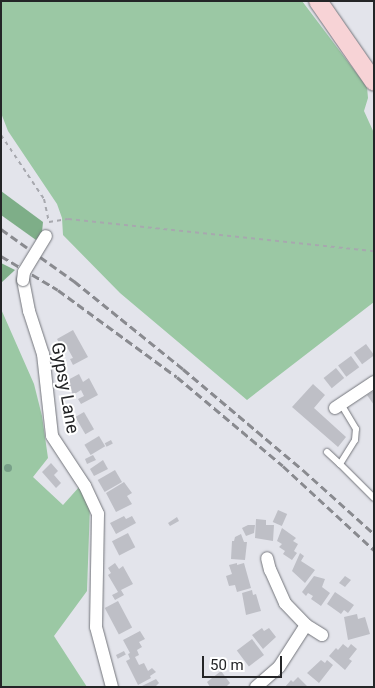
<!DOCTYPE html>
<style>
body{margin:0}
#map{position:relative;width:375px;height:688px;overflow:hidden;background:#e3e4eb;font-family:Roboto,sans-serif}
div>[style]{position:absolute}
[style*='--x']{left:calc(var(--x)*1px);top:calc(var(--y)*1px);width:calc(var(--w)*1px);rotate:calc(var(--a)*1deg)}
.green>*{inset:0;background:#9bc8a4}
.forest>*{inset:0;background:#7eae88}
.building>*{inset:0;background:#bebfc6;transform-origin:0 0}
.path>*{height:2px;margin-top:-1px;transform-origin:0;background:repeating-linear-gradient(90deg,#a7a8ae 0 4px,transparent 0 8px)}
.roads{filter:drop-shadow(0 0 1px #73757b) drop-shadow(0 0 1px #73757b)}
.lane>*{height:6px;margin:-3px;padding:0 3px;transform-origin:3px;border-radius:3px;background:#fff}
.street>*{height:12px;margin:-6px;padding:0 6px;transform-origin:6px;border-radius:6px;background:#fff}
.secondary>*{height:18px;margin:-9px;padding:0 9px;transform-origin:9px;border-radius:9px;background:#f7d3d6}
.rail>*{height:3px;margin-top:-1.5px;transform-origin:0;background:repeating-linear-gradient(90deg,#898a8f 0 8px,transparent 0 12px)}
.bridges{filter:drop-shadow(0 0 1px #73757b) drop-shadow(0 0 1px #73757b)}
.street-bridge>*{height:12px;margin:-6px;padding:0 6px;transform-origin:6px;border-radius:6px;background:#fff}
.trees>*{width:8px;height:8px;margin:-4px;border-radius:50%;background:#789f88}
span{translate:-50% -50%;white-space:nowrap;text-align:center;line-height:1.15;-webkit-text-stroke:4px #fff;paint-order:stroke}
.street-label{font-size:18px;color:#242527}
.frame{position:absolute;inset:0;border:2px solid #242527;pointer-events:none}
.scale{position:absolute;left:202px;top:656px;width:80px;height:22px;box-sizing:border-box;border:2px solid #242527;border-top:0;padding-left:6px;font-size:15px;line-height:18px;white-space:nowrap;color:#242527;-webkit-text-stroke:4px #fff;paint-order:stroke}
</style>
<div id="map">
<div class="green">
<i style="clip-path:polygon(1px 1px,302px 1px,367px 87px,368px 98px,364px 111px,374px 133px,374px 302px,247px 400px,120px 293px,63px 235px,62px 218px,57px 204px,8px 131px,1px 113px)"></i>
<i style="clip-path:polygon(1px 309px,34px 384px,42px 416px,48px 458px,33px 477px,63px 505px,80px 486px,90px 506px,87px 591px,54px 636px,87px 687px,1px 687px)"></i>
</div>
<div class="forest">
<i style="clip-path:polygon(1px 191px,43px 222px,42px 232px,36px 240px,1px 215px)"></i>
<i style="clip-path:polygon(1px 263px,15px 270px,1px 283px)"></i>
</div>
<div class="building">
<i style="clip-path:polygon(73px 330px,88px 357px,73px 365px,70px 359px,73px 358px,68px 349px,64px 352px,57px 339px)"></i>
<i style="left:366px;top:344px;width:14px;height:15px;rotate:54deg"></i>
<i style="left:351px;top:356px;width:14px;height:16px;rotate:54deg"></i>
<i style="left:336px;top:368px;width:13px;height:16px;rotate:51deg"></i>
<i style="clip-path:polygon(79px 374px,83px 382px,89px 378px,98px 395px,81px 404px,78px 399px,84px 396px,81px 390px,73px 395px,66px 381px)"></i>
<i style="clip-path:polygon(313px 384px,325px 395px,314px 408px,346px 437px,338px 447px,292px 407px)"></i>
<i style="clip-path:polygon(374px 391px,374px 405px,367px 395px)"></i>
<i style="left:84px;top:412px;width:20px;height:10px;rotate:60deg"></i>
<i style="left:99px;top:436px;width:12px;height:17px;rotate:59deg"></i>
<i style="left:111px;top:440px;width:4px;height:7px;rotate:63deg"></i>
<i style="clip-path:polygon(93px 455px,96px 460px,87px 464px,85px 459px)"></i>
<i style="clip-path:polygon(103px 460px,108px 469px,94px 476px,90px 469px)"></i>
<i style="clip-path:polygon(51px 463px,58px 471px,54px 475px,61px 483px,56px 488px,42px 472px)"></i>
<i style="left:115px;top:470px;width:14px;height:20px;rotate:60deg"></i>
<i style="clip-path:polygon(124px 482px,132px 493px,127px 496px,132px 504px,116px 512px,106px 493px)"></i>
<i style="left:278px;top:510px;width:10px;height:13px;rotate:24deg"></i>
<i style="clip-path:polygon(124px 516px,126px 519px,132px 516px,136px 523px,116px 534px,110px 523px)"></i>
<i style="clip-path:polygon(177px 517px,179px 521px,170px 526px,168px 523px)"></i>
<i style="clip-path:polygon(256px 519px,266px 520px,266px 525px,274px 525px,273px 541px,255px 538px)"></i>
<i style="clip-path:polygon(248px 525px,255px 525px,254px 533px,246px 536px,242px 528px)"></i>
<i style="clip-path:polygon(282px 528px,296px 538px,293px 541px,298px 544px,294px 551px,297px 553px,292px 560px,283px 554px,285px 551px,279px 547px,282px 544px,277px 541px)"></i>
<i style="left:128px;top:533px;width:16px;height:18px;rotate:63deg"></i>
<i style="clip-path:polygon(241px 534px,244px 542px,247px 542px,245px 560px,231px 559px,232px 541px,234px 541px,235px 537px)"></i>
<i style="clip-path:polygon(300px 553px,304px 556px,301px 561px,315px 570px,305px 583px,292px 571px)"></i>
<i style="clip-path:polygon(115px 563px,119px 569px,123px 566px,133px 584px,121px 590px,124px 595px,115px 600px,112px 595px,118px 592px,108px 575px,111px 573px,108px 568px)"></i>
<i style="clip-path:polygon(237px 563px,237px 565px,244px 563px,251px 588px,237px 592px,235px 585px,229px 586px,226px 576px,232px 574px,229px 565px)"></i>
<i style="clip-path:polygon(314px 576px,325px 579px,322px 587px,330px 593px,321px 606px,311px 599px,313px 596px,308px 593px,306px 596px,302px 592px)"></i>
<i style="clip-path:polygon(345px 576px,351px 580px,345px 587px,339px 583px)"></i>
<i style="clip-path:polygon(252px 590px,253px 595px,256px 594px,261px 611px,246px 615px,242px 593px)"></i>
<i style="clip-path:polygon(335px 592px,354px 605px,348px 613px,344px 610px,341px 614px,327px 604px)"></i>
<i style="left:118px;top:601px;width:30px;height:15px;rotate:62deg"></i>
<i style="clip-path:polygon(357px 614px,358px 619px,365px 617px,370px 634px,348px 640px,344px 617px)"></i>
<i style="clip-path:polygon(262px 628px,264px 631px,269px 628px,276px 637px,263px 649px,252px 635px)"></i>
<i style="clip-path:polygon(140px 631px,145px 639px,139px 642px,142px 647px,137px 650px,139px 655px,135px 657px,139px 665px,144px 663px,148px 671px,152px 668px,156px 672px,150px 676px,151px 678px,138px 685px,126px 661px,130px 659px,128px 654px,130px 653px,123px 640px)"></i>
<i style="left:252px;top:639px;width:20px;height:19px;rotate:53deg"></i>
<i style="clip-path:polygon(343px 644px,348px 648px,351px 644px,357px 649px,349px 659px,352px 661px,345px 670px,329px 656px,336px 648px,338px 650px)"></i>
<i style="left:124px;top:651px;width:4px;height:9px;rotate:63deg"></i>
<i style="clip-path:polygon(321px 660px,325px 663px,327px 660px,333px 665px,319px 683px,307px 673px)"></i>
<i style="clip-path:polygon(221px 671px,230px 683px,226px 687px,210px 687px,207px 682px)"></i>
<i style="clip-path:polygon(298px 677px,308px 687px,285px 687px,291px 680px,293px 682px)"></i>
<i style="clip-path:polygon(156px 679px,159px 683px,155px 687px,140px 687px)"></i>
</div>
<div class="path">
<i style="--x:1;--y:135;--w:77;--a:56.1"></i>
<i style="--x:44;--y:199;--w:24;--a:78"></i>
<i style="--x:49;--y:222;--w:19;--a:-9"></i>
<i style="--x:68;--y:219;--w:308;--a:6"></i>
</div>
<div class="roads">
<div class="lane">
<i style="--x:327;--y:452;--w:18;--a:43"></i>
<i style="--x:340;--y:464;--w:28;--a:-58"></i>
<i style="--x:355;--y:440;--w:11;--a:-85"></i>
<i style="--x:356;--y:429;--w:29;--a:-121"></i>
<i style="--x:340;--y:464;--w:48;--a:45"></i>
</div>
<div class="street">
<i style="--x:23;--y:280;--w:32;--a:79"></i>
<i style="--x:29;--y:311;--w:45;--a:72"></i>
<i style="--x:43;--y:354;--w:82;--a:83.7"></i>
<i style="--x:52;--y:436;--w:60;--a:56.6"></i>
<i style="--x:85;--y:486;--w:31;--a:65"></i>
<i style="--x:98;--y:514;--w:113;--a:91"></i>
<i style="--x:96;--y:627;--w:62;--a:75.1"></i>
<i style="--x:335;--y:408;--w:47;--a:-33.7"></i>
<i style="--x:306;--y:625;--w:19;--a:32"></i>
<i style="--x:256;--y:687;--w:30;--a:-41"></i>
<i style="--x:279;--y:667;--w:50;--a:-57.3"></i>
<i style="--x:306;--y:625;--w:30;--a:-134"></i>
<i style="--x:285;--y:603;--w:36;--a:-114"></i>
<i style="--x:270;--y:570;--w:12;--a:-104"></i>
</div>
<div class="secondary">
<i style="--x:318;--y:1;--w:98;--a:55.3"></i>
</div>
</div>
<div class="rail">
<i style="--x:1;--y:229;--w:90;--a:35.5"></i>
<i style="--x:74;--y:281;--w:140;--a:38.9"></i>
<i style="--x:183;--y:369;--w:157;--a:40.1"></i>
<i style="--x:303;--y:470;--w:96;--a:42"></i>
<i style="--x:1;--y:256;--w:66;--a:30.8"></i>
<i style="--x:58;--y:290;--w:147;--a:36.2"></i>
<i style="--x:177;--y:377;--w:138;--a:40"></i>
<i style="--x:283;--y:466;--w:124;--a:42.7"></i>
</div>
<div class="bridges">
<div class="street-bridge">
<i style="--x:23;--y:280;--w:8;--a:-83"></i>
<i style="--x:24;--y:272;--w:42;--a:-58.6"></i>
</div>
</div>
<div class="trees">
<i style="left:8px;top:468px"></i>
</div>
<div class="street-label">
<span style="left:65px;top:388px;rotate:80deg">Gypsy Lane</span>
</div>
<div class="frame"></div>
<div class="scale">50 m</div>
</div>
